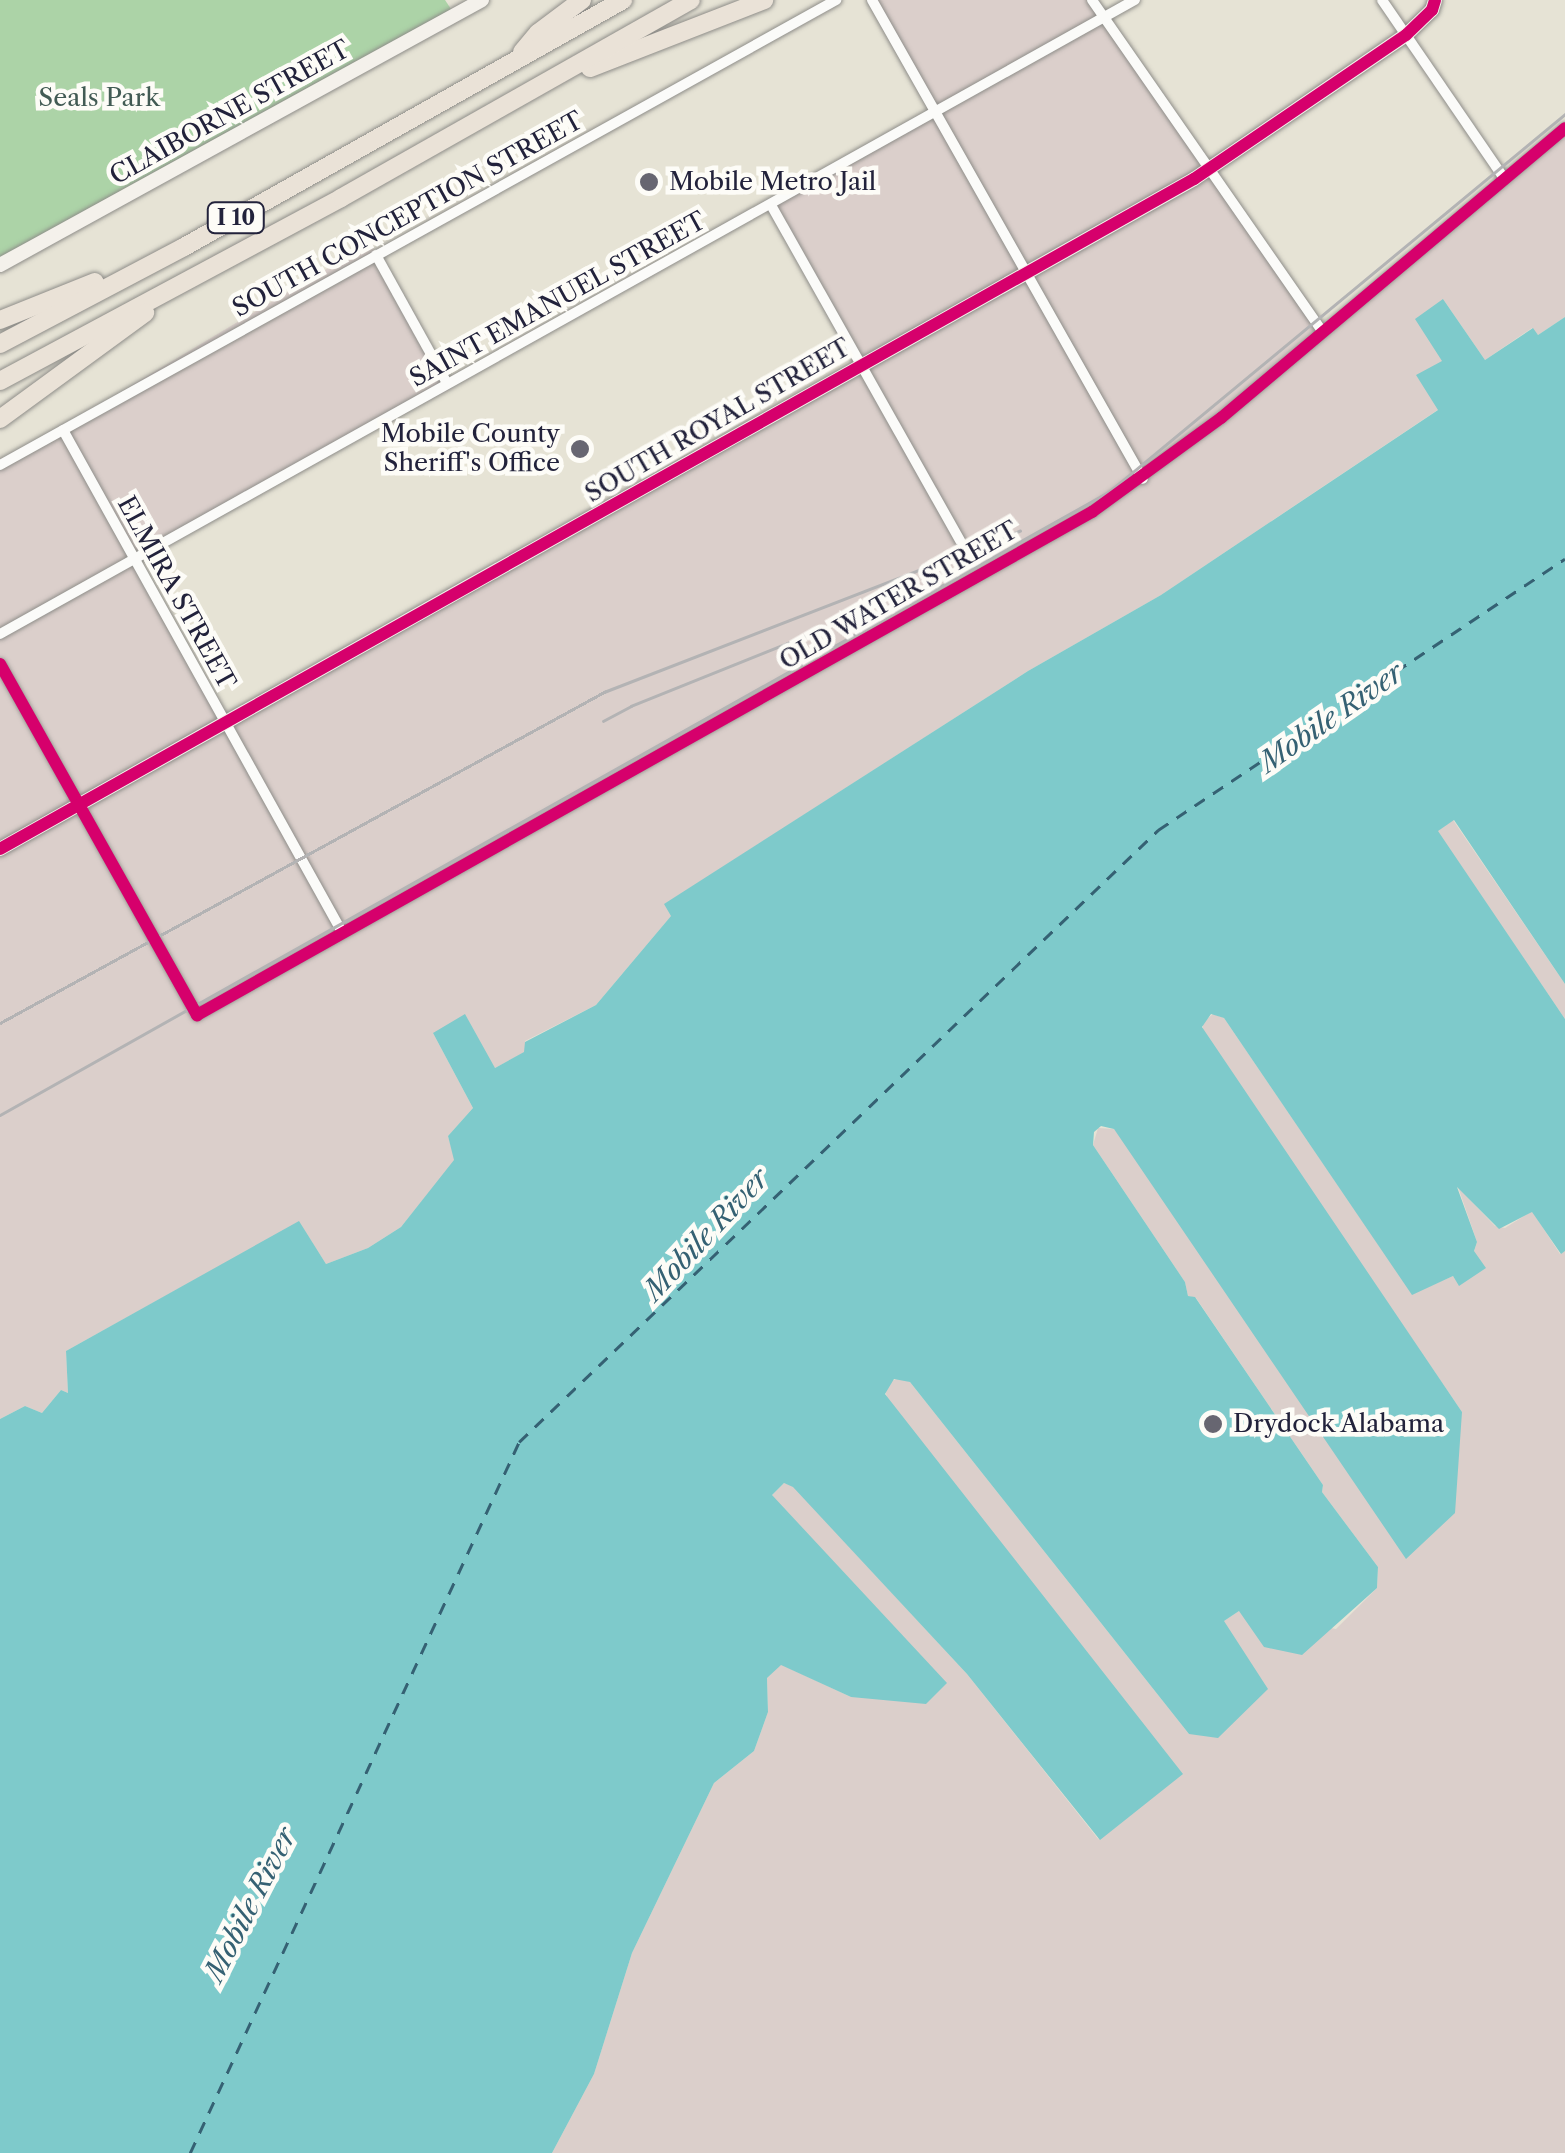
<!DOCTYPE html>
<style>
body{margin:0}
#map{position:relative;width:1565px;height:2153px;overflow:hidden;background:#e6e3d5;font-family:"Libre Caslon Text",serif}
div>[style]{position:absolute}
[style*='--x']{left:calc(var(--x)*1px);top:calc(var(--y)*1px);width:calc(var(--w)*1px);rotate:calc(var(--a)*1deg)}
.industrial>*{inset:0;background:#dbcfcb}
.green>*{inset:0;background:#acd3a7}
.water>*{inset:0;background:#7ecacb}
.ferry>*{height:2.5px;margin-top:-1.25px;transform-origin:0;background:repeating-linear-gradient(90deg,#356173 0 12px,transparent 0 22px)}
.roads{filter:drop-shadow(0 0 2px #8e8d89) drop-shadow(0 0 2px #8e8d89)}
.street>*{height:10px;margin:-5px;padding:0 5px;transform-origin:5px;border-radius:5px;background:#fbfbf9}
.secondary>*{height:14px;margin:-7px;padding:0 7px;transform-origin:7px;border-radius:7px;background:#f4f1eb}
.highway>*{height:18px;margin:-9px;padding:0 9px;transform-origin:9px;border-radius:9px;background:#eae2d7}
.rail>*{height:2.5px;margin:-1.25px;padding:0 1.25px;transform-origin:1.25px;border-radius:1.25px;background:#b3b3b4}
.cycleway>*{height:12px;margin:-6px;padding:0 6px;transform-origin:6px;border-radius:6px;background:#d6006c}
.dots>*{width:28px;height:28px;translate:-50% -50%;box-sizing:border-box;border:5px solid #fdfcf7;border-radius:50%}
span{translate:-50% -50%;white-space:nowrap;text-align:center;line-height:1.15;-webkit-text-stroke:9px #fdfcf7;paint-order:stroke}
.shield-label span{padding:2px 8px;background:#fdfcf7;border:2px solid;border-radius:8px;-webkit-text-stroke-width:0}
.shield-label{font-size:22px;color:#22223b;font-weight:700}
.park-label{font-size:25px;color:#425b54}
.street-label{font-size:25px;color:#22223b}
.poi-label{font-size:25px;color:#22223b}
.left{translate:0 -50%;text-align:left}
.right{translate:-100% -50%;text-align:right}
.water-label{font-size:28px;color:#356173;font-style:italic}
</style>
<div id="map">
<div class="industrial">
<i style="clip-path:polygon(872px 0,1089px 0,1323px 332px,1565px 136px,1565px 317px,1538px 335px,1532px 328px,1485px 360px,1443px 299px,1443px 362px,1417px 376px,1439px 409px,1161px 595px,1028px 671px,665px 904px,672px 915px,596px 1005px,525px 1041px,525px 1052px,495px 1068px,433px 1033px,473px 1108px,448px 1136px,455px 1160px,401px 1227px,368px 1248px,326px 1264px,299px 1222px,66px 1351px,68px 1393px,61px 1390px,42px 1413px,25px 1406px,0 1419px,0 464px,370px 243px,452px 388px,135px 559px,225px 722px,862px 367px,771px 205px,935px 113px)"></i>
<i style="clip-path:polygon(1453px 820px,1565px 984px,1565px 1019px,1437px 831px)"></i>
<i style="clip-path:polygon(1213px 1014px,1224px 1018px,1412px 1294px,1453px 1276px,1459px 1285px,1474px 1251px,1477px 1242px,1458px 1187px,1495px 1226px,1505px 1228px,1532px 1211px,1560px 1254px,1565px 1251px,1565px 2153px,552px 2153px,594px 2074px,632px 1953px,714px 1783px,754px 1751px,768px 1712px,767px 1678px,780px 1664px,851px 1697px,772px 1495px,784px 1483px,793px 1486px,967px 1674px,1099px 1840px,992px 1535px,887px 1399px,885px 1387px,891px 1381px,900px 1378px,910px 1382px,1189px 1734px,1224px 1621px,1239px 1611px,1336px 1629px,1377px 1588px,1378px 1567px,1322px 1492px,1323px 1485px,1196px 1298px,1188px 1296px,1185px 1282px,1093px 1145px,1098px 1128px,1114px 1129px,1462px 1412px,1203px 1032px,1203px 1022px)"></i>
</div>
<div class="green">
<i style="clip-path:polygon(0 0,445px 0,455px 15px,0 265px)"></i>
</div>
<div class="water">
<i style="clip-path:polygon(1443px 299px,1485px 360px,1533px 328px,1538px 335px,1565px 317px,1565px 984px,1454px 820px,1438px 831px,1565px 1019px,1565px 1251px,1561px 1254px,1532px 1212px,1499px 1229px,1457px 1187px,1477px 1242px,1474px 1251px,1486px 1268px,1459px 1286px,1453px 1276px,1412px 1295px,1224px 1018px,1211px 1014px,1202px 1027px,1462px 1412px,1455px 1513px,1406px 1559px,1114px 1129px,1101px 1126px,1094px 1132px,1093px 1145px,1185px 1282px,1188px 1296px,1195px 1297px,1323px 1485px,1322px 1492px,1378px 1567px,1377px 1588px,1302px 1655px,1264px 1647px,1239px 1611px,1224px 1621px,1268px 1689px,1218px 1738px,1189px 1734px,910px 1382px,894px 1379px,885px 1394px,1183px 1774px,1100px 1840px,967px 1674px,793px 1487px,784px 1483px,772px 1495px,947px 1683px,926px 1704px,851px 1697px,781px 1665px,767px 1678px,768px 1712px,754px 1751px,714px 1783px,632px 1953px,594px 2074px,552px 2153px,0 2153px,0 1419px,25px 1406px,42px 1413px,61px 1390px,68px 1393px,66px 1351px,299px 1221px,326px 1264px,368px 1248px,401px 1227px,454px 1160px,448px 1136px,473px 1108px,433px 1033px,465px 1014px,495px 1068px,524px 1052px,525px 1042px,596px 1005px,671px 916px,664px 904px,1028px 671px,1161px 595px,1438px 410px,1416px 375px,1442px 361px,1415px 319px)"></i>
</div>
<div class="ferry">
<i style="--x:190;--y:2153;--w:783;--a:-65.17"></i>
<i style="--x:519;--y:1442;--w:885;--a:-43.76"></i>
<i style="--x:1158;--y:830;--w:489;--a:-33.7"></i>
</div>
<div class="roads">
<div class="street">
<i style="--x:872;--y:0;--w:550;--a:60.5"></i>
<i style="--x:1092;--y:0;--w:404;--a:55.2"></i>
<i style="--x:1382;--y:0;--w:216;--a:55.6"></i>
<i style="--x:771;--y:205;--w:386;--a:60.6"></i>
<i style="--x:376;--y:255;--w:146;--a:61"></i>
<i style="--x:63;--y:430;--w:574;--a:60.94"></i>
<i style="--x:0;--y:465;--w:957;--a:-29.08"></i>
<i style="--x:0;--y:634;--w:1300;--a:-29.19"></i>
<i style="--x:0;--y:664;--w:403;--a:60.7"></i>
<i style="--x:197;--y:1015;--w:1027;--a:-29.34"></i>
<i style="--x:1092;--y:512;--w:160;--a:-36.1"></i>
<i style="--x:1221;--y:418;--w:450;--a:-40.1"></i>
</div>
<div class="secondary">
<i style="--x:0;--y:265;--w:550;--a:-28.8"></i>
<i style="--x:0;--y:849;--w:1369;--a:-29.3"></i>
<i style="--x:1194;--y:179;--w:256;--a:-34.2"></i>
<i style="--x:1406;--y:35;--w:36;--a:-44"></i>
<i style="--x:1432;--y:10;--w:10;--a:-73"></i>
</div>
<div class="highway">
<i style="--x:522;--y:52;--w:25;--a:-50"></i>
<i style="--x:538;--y:33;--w:55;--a:-36.9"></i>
<i style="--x:590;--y:68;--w:187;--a:-21.3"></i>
<i style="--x:0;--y:320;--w:102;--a:-21.8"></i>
<i style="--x:0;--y:344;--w:208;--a:-27.8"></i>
<i style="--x:184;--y:247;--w:504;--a:-29.36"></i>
<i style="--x:0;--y:381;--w:387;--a:-28.2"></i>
<i style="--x:341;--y:198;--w:402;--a:-29.5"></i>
<i style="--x:0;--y:419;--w:180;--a:-36.2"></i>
</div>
</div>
<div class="rail">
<i style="--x:603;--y:721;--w:32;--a:-28"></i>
<i style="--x:631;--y:706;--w:198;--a:-21.9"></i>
<i style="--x:0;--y:1023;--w:689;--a:-28.72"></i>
<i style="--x:604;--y:692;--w:446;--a:-21.2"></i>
<i style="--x:0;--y:1115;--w:1273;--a:-29.34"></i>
<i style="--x:1110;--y:491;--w:591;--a:-39.64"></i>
</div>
<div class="cycleway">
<i style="--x:0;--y:664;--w:403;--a:60.7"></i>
<i style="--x:197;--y:1015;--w:1027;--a:-29.34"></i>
<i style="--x:1092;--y:512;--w:160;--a:-36.1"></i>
<i style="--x:1221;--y:418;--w:450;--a:-40.1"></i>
<i style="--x:0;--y:849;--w:1369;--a:-29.3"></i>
<i style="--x:1194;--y:179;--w:256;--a:-34.2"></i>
<i style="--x:1406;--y:35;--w:36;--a:-44"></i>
<i style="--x:1432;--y:10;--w:10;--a:-73"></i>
</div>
<div class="dots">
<i style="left:649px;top:182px;background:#676671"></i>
<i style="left:580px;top:449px;background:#676671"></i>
<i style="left:1213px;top:1424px;background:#676671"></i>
</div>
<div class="shield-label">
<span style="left:236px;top:218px">I 10</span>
</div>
<div class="park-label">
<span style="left:99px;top:98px">Seals Park</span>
</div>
<div class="street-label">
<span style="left:230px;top:113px;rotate:-29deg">CLAIBORNE STREET</span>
<span style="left:408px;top:215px;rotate:-29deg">SOUTH CONCEPTION STREET</span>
<span style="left:558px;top:300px;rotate:-29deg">SAINT EMANUEL STREET</span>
<span style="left:718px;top:421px;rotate:-30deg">SOUTH ROYAL STREET</span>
<span style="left:176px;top:593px;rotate:61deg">ELMIRA STREET</span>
<span style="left:899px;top:596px;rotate:-30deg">OLD WATER STREET</span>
</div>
<div class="poi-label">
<span class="left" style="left:669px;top:182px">Mobile Metro Jail</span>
<span class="right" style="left:560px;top:449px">Mobile County<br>Sheriff's Office</span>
<span class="left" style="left:1233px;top:1424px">Drydock Alabama</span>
</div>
<div class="water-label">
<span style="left:1331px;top:717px;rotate:-35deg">Mobile River</span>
<span style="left:706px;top:1234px;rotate:-47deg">Mobile River</span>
<span style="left:250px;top:1904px;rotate:-63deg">Mobile River</span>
</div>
</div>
